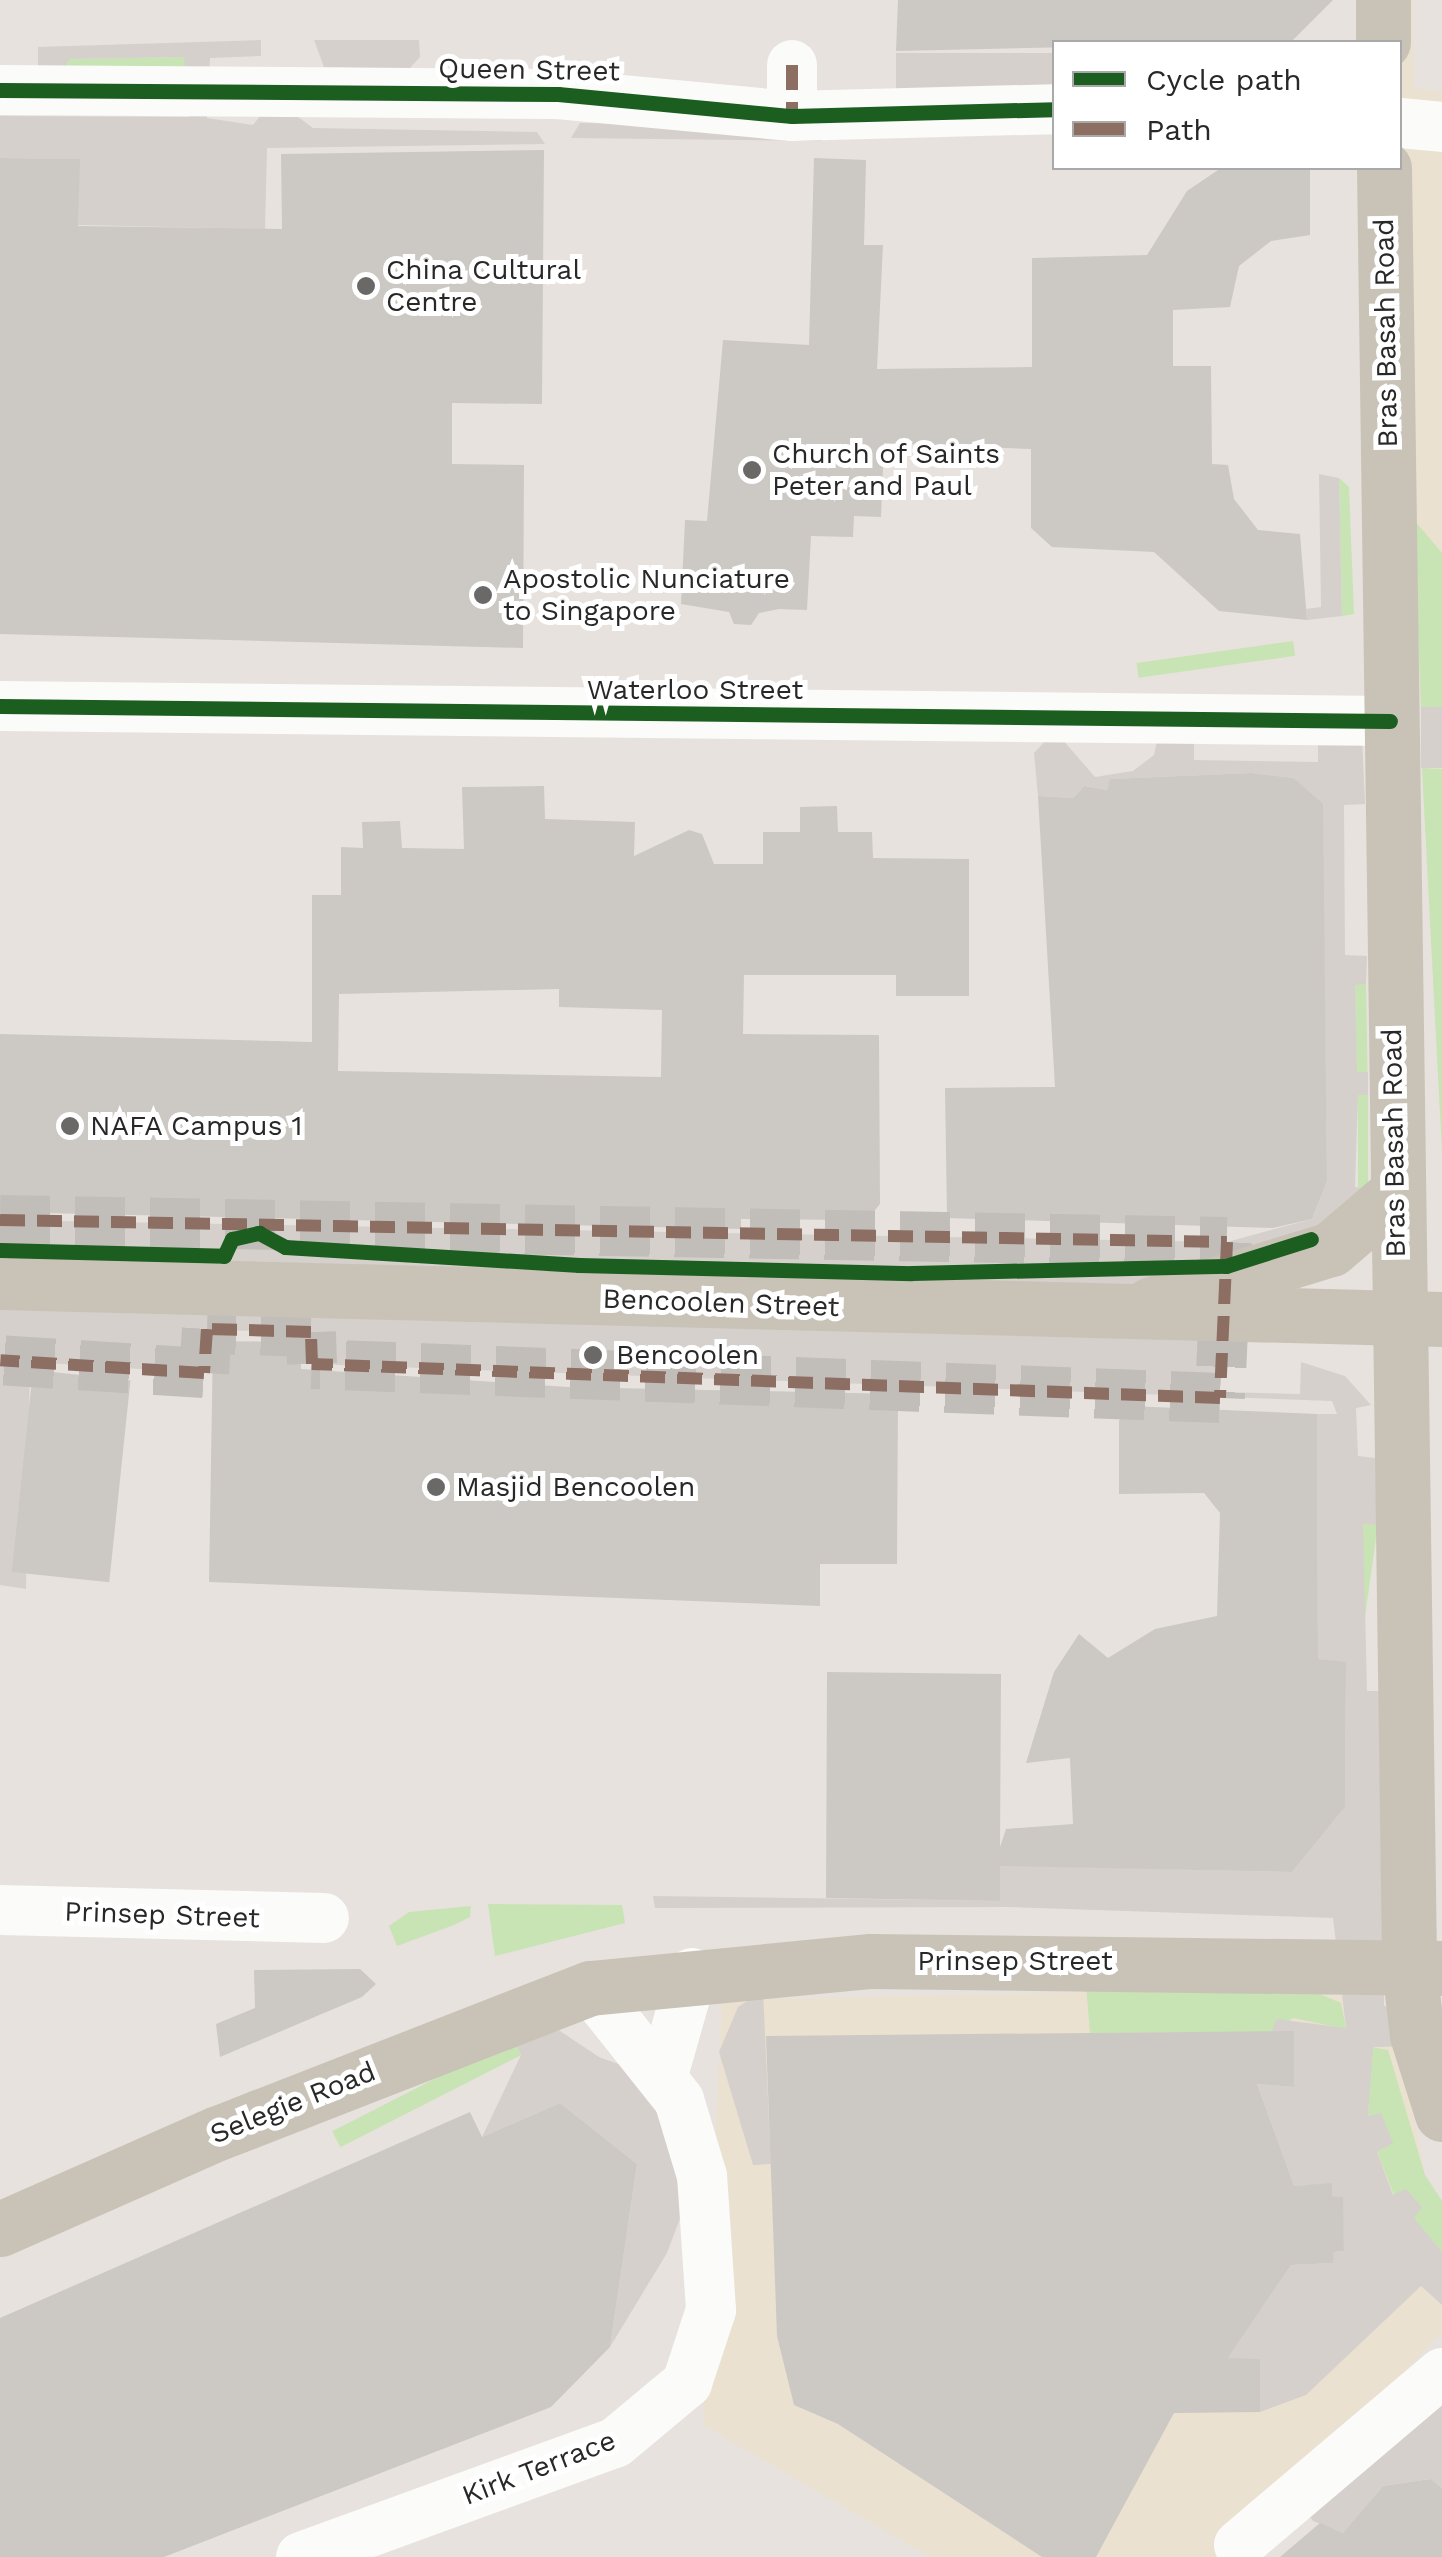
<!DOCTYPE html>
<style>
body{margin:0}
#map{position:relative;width:1442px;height:2557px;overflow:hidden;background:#e7e2dd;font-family:"Work Sans",sans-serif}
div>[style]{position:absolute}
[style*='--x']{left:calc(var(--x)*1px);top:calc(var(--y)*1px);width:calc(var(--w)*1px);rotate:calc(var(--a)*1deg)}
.education>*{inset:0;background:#eae1d1}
.green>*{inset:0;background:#c8e3b4;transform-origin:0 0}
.plaza>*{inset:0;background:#d5d0cc;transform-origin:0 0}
.building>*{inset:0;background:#ccc8c4;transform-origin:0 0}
.minor-tunnel>*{height:50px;margin-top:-25px;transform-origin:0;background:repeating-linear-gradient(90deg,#c1bdb9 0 50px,transparent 0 75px)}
.minor>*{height:50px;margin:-25px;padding:0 25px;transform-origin:25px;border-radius:25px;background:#fbfbfa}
.major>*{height:55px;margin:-27.5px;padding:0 27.5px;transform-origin:27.5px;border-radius:27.5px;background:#c9c3b7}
.quiet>*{height:12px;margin-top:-6px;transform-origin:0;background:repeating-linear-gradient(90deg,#8d6e63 0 25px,transparent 0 37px)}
.cycleway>*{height:15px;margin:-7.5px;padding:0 7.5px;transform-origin:7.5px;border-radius:7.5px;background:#1b5e20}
.dots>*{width:28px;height:28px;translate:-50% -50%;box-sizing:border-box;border:5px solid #fff;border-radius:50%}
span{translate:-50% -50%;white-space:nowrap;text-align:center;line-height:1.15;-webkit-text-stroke:10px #fff;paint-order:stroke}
.street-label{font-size:28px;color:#282828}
.poi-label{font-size:28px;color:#282828}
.left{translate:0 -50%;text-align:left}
.legend{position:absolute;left:1052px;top:40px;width:350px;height:130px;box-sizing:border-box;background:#fff;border:2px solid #a9a9a9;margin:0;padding:12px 18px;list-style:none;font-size:30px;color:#282828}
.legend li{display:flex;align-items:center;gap:20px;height:50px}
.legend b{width:50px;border:2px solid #a9a9a9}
</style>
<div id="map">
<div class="education">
<i style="clip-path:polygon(1395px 0,1414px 0,1414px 88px,1442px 92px,1442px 1152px)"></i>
<i style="clip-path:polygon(1306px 1988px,1392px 2010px,1425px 2175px,1442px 2201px,1442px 2332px,1231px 2557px,930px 2557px,703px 2425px,722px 2000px)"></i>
</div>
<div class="green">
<i style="clip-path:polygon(184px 57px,189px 72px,60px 78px,68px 59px)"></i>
<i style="clip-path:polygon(1339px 478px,1349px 487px,1354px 614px,1342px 616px)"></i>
<i style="clip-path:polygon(1414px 520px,1442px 553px,1442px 707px,1421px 707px)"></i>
<i style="left:1293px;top:641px;width:15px;height:158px;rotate:82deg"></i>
<i style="clip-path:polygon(1422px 768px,1442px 769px,1442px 1152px)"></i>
<i style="left:1366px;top:984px;width:88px;height:11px;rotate:89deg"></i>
<i style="left:1358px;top:1095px;width:10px;height:93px"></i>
<i style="left:1363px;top:1523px;width:15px;height:168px;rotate:8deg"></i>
<i style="clip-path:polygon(488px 1904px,622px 1905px,625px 1923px,495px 1956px)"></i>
<i style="clip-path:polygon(471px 1906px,470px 1917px,454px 1925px,397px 1946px,389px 1926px,409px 1912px)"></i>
<i style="clip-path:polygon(1086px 1985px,1306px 1988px,1341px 2003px,1346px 2029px,1293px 2018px,1271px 2032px,1090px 2033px)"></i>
<i style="left:513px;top:2039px;width:18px;height:203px;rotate:63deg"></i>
<i style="clip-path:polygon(1372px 2047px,1388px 2050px,1425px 2175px,1442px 2201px,1442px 2252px,1413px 2218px,1422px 2206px,1394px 2195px,1377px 2152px,1392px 2143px,1368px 2117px)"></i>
</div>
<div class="plaza">
<i style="clip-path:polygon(261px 40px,261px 56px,210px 58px,207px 118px,253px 125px,260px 116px,294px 114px,313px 128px,537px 132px,545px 144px,267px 148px,265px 229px,78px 225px,79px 159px,0 158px,0 116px,189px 117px,184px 57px,69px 59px,60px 78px,38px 67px,38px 47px)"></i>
<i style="clip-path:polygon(314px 40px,419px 40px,420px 57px,409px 69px,324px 67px)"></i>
<i style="left:1054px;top:53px;width:37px;height:158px;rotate:90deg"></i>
<i style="clip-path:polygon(580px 123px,717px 125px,822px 134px,821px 141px,571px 138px)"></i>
<i style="clip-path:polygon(1319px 474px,1339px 478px,1342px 616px,1307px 620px,1306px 609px,1321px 607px)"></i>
<i style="left:1421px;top:707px;width:21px;height:61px"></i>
<i style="clip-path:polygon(evenodd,1161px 722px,1362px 738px,1365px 804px,1344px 805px,1345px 955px,1367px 956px,1366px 984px,1355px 985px,1357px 1072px,1368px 1072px,1368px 1095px,1358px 1095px,1355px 1187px,1365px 1189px,1357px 1211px,1226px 1272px,1220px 1392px,1300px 1394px,1301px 1362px,1345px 1376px,1371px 1405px,1356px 1408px,1358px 1456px,1375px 1458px,1378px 1525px,1363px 1524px,1367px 1691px,1384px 1691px,1384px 2006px,1442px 2007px,1442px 2046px,1373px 2047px,1368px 2116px,1381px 2113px,1393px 2143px,1377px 2152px,1393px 2195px,1406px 2189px,1422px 2207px,1414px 2218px,1442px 2252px,1442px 2305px,1421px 2286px,1306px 2395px,1260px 2412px,1228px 2358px,1291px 2265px,1332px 2263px,1334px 2252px,1344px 2251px,1342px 2197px,1332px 2196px,1332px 2184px,1294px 2186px,1257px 2084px,1294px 2087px,1271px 2032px,1277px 2019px,1346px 2028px,1333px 1918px,1009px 1907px,655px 1908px,653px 1896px,999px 1901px,1000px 1865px,1292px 1872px,1345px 1807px,1346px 1663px,1318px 1659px,1317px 1414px,1337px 1414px,1332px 1401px,312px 1364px,310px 1332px,208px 1330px,204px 1373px,30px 1362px,26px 1589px,0 1585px,0 1220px,1227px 1242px,1312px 1219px,1327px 1181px,1322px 804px,1294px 778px,1252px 773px,1111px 779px,1107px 790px,1086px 786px,1073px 798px,1038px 796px,1034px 753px,1048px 738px,1062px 739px,1095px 777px,1133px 771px,1154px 755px,1161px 722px,1194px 738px,1318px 741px,1318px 762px,1194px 760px,1194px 738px)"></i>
<i style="clip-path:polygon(763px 1991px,771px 2164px,753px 2165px,719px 2052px,738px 2007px)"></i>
<i style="clip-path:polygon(554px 2027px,599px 2057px,640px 2072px,690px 2192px,667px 2253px,610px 2347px,637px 2164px,560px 2103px,482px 2137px,521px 2055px,513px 2039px)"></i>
<i style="clip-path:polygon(1442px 2386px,1442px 2488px,1429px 2479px,1383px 2486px,1343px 2533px,1313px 2521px,1303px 2507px)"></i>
</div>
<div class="building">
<i style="clip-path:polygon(898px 0,1333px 0,1291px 42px,896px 51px)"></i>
<i style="clip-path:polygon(544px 150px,542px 404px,452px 403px,452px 464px,524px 465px,523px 648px,0 634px,0 158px,80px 159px,78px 226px,282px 229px,281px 154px)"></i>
<i style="clip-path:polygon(814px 158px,866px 160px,864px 245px,883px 245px,877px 369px,1032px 367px,1032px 258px,1147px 255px,1187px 191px,1221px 168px,1310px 168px,1310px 235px,1271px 241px,1239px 266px,1230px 307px,1173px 310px,1173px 366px,1211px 366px,1212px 464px,1228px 465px,1234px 499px,1258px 530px,1300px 534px,1307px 620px,1219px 611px,1154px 552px,1052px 547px,1031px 528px,1031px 449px,884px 443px,881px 517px,854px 516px,853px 537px,811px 536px,807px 610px,779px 609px,759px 613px,751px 625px,734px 624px,729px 612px,681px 604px,685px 520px,707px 521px,723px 340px,809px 345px)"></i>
<i style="clip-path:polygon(1252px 773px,1294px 778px,1323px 804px,1327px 1181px,1312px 1219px,1273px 1228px,947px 1218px,945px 1088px,1055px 1087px,1038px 796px,1073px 798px,1085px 786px,1107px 790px,1110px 779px)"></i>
<i style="clip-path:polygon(evenodd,544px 786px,545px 819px,635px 822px,634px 856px,689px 830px,702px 834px,714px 864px,763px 864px,763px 832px,800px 832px,800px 807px,837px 806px,838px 832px,872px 832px,873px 858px,969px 859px,969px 996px,896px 996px,896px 975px,744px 975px,743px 1034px,879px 1035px,880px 1204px,867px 1220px,741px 1219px,741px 1229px,0 1212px,0 1034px,312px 1042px,312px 895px,341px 895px,341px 847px,363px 848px,362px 822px,400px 821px,402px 848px,464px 849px,462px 787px,544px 786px,559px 989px,559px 1007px,662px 1010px,661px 1077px,338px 1071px,339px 994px,559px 989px)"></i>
<i style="clip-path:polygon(213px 1341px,301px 1342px,301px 1369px,568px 1387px,898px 1394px,897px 1564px,820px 1564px,820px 1606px,209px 1582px)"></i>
<i style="left:33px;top:1370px;width:98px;height:203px;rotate:6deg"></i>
<i style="clip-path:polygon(1129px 1406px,1317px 1414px,1318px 1659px,1346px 1662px,1345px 1807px,1292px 1872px,1000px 1866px,1000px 1901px,826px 1898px,827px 1672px,1001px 1674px,1000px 1847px,1006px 1829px,1073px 1824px,1070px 1758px,1026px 1763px,1054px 1672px,1079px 1634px,1108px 1658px,1155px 1629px,1217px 1616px,1220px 1513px,1204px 1493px,1119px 1494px,1119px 1421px)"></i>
<i style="clip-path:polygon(360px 1969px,376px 1984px,362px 1997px,220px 2057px,216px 2024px,255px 2008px,254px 1970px)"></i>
<i style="clip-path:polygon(1294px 2031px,1294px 2087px,1257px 2084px,1294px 2186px,1332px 2183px,1332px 2196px,1343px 2197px,1344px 2251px,1334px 2252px,1333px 2263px,1291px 2265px,1228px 2358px,1260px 2359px,1260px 2412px,1174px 2413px,1096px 2557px,1042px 2557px,838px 2424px,794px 2405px,777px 2336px,766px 2036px)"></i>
<i style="clip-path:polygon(560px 2103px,637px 2164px,610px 2347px,551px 2407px,164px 2557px,0 2557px,0 2318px,470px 2112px,482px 2137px)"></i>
<i style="clip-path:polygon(1430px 2479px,1442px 2488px,1442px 2557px,1280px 2557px,1320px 2523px,1343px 2533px,1383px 2486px)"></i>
</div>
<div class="minor-tunnel">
<i style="--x:0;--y:1220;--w:1227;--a:1.03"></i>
<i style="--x:1227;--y:1242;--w:156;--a:92.6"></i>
<i style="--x:1220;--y:1398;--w:909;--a:-177.86"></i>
<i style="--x:312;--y:1364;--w:32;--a:-92"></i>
<i style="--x:311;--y:1332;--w:104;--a:-178.3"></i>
<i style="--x:207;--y:1329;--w:44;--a:93.9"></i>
<i style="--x:204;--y:1373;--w:204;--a:-176.4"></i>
</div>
<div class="minor">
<i style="--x:792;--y:65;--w:51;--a:90"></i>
<i style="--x:0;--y:90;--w:558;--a:0.41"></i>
<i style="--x:558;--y:94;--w:235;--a:5.4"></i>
<i style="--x:792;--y:116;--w:262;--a:-1.5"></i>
<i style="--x:1400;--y:123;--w:42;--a:5.4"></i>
<i style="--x:0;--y:706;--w:1390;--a:0.62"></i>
<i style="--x:0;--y:1910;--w:324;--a:1.4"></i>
<i style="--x:663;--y:2075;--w:106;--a:-74.1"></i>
<i style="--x:1239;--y:2545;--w:266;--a:-40.3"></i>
<i style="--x:301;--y:2557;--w:334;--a:-20"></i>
<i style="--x:615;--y:2443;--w:94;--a:-39.8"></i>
<i style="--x:687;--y:2383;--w:77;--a:-71.8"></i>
<i style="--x:711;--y:2310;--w:134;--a:-93.8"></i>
<i style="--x:702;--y:2176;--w:79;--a:-106.8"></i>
<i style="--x:679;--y:2100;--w:143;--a:-128.5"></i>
</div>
<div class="major">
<i style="--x:1383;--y:42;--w:42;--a:-90"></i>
<i style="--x:1384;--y:168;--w:1800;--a:89.2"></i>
<i style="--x:1409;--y:1968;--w:67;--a:83.2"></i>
<i style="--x:1417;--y:2035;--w:83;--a:72.4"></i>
<i style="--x:0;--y:1282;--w:1442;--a:1.47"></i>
<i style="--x:1151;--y:1304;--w:188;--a:-17"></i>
<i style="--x:1331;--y:1249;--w:83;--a:-40.6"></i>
<i style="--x:0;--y:2229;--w:238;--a:-23.8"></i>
<i style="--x:218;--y:2133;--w:399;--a:-21.3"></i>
<i style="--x:590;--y:1988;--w:282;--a:-5.5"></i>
<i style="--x:871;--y:1961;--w:571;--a:0.7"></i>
</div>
<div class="quiet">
<i style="--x:792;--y:65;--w:51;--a:90"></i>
<i style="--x:0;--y:1220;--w:1227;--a:1.03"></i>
<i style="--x:1227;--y:1242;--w:156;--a:92.6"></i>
<i style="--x:1220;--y:1398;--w:909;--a:-177.86"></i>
<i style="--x:312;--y:1364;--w:32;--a:-92"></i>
<i style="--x:311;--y:1332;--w:104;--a:-178.3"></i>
<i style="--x:207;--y:1329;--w:44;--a:93.9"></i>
<i style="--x:204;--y:1373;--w:204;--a:-176.4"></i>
</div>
<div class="cycleway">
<i style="--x:0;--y:90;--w:558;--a:0.41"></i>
<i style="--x:558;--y:94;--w:235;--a:5.4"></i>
<i style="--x:792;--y:116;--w:262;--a:-1.5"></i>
<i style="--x:0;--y:706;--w:1390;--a:0.62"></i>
<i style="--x:0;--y:1250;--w:224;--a:1.5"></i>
<i style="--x:224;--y:1256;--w:19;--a:-65"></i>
<i style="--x:232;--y:1239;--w:28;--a:-13"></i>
<i style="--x:259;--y:1233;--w:30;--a:28"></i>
<i style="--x:285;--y:1247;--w:295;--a:3.5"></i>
<i style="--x:579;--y:1265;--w:333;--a:1.4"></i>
<i style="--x:912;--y:1273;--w:314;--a:-1.3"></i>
<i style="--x:1226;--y:1266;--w:89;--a:-17.6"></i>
</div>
<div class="dots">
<i style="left:366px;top:286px;background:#6b6967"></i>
<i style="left:752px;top:470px;background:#6b6967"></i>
<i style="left:483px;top:595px;background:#6b6967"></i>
<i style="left:70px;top:1126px;background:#6b6967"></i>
<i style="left:593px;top:1355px;background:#6b6967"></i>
<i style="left:436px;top:1487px;background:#6b6967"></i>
</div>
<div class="street-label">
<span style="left:529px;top:70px;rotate:1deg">Queen Street</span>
<span style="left:1386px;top:333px;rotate:-91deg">Bras Basah Road</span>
<span style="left:695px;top:690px">Waterloo Street</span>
<span style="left:1394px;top:1143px;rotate:-91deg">Bras Basah Road</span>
<span style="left:721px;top:1303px;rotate:2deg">Bencoolen Street</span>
<span style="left:162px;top:1915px;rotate:2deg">Prinsep Street</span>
<span style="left:1015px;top:1961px">Prinsep Street</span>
<span style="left:293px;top:2103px;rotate:-22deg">Selegie Road</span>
<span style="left:539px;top:2468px;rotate:-21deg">Kirk Terrace</span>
</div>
<div class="poi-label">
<span class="left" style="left:386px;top:286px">China Cultural<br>Centre</span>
<span class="left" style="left:772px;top:470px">Church of Saints<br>Peter and Paul</span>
<span class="left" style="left:503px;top:595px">Apostolic Nunciature<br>to Singapore</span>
<span class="left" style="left:90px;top:1126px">NAFA Campus 1</span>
<span class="left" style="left:616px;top:1355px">Bencoolen</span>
<span class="left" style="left:456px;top:1487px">Masjid Bencoolen</span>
</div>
<ul class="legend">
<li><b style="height:12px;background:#1b5e20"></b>Cycle path</li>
<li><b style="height:12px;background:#8d6e63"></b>Path</li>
</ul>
</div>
